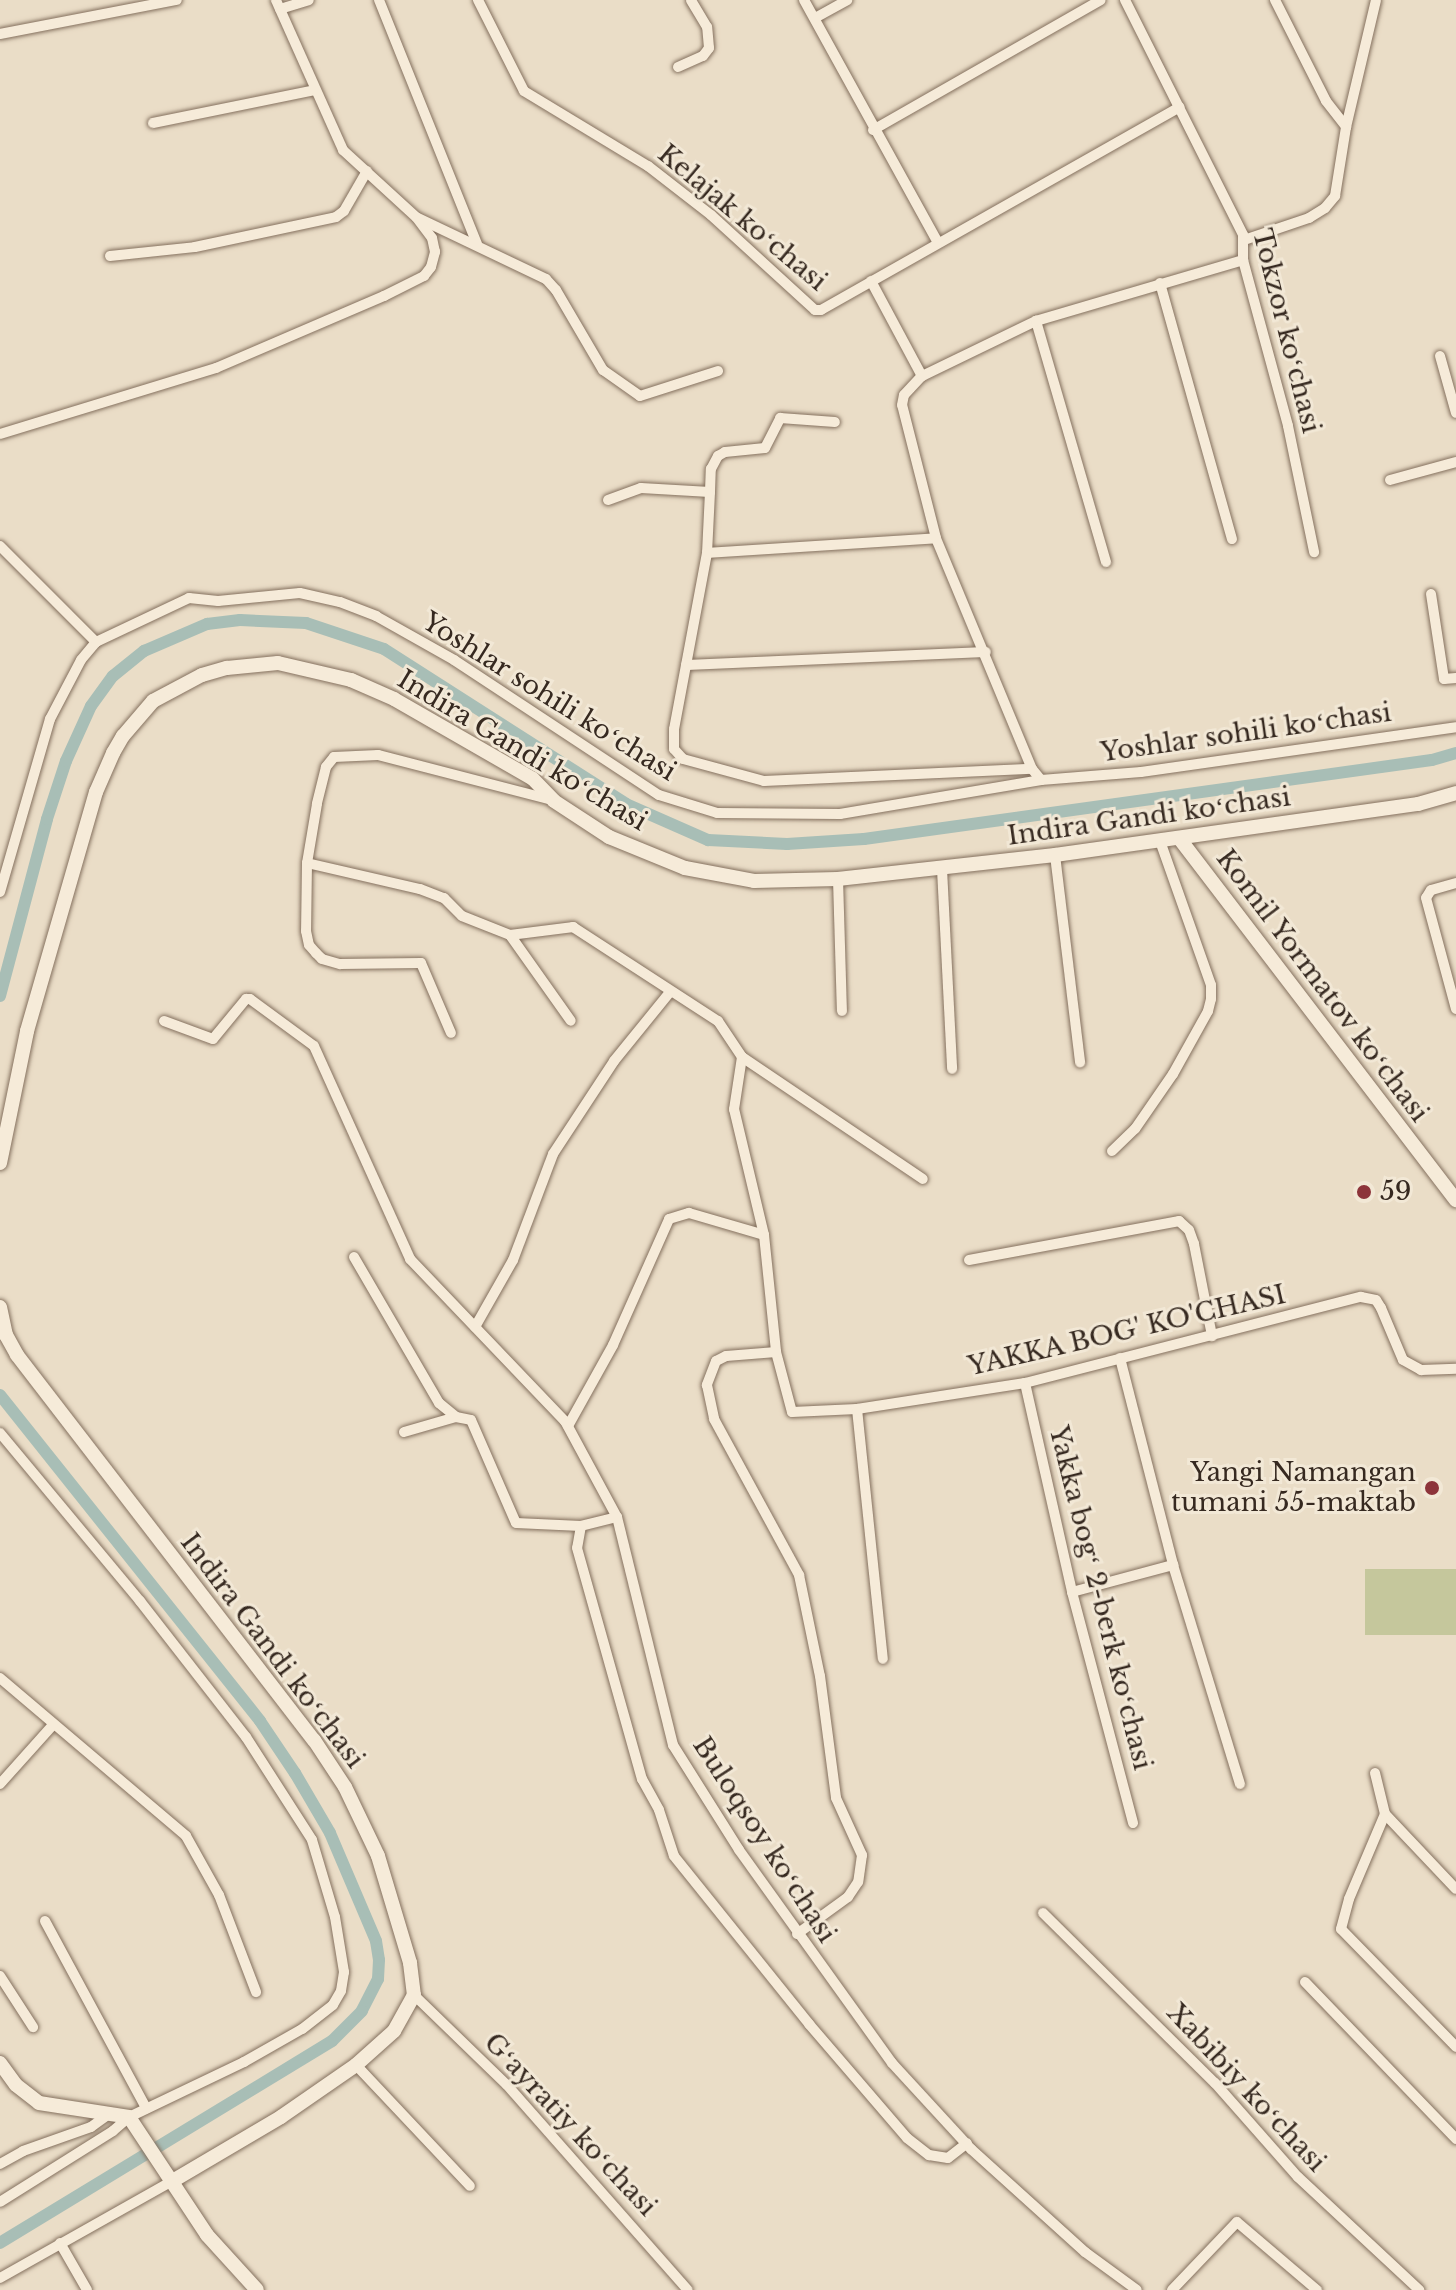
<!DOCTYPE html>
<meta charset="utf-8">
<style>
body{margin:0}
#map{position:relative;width:1456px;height:2290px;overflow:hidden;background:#eaddc7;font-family:"Libre Baskerville",serif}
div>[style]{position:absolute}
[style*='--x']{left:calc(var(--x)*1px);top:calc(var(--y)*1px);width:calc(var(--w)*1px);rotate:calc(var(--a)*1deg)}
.green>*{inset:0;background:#c5c79c;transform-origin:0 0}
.canal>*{height:12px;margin:-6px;padding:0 6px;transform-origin:6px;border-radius:6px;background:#a8beb6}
.roads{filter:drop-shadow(0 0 2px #84705e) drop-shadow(0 0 2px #84705e)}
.street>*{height:10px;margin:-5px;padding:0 5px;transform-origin:5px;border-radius:5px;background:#f6ebd9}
.secondary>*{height:14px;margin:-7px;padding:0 7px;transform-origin:7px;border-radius:7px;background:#f6ebd9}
.dots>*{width:22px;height:22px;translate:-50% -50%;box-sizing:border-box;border:4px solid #f2e8d6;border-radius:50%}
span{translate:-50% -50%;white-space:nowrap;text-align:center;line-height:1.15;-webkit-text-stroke:6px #f2e8d6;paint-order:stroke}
.street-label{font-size:26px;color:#362920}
.poi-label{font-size:26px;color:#362920}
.left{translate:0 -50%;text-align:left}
.right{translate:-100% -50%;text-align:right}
</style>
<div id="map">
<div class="green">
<i style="left:1456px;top:1569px;width:66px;height:91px;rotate:90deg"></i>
</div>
<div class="canal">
<i style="--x:0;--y:996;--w:183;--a:-75.1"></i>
<i style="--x:47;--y:819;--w:61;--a:-71.9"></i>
<i style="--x:66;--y:761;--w:60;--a:-65.6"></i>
<i style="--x:91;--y:706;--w:37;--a:-54"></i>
<i style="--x:113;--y:676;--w:40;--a:-39"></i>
<i style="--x:144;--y:651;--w:69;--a:-23.2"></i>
<i style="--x:207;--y:624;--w:33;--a:-7"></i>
<i style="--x:240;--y:620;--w:66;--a:2.6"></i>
<i style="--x:306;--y:623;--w:82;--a:18.4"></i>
<i style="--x:384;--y:649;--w:287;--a:32.6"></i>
<i style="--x:626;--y:804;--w:90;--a:23.7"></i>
<i style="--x:708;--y:840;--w:79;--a:2.9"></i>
<i style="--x:787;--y:844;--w:77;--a:-3.7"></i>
<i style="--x:864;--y:839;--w:573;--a:-7.92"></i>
<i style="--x:1432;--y:760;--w:25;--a:-16"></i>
<i style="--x:0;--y:1395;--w:417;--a:51.4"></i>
<i style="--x:260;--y:1721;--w:63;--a:56.1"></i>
<i style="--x:295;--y:1773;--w:69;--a:59.7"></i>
<i style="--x:330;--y:1833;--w:117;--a:66.9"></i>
<i style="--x:376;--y:1941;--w:19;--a:81"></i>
<i style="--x:379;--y:1960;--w:19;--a:93"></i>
<i style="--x:378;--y:1979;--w:36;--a:117"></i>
<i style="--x:362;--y:2011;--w:42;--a:135"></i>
<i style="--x:332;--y:2041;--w:389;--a:148.7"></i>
</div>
<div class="roads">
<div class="street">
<i style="--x:379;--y:0;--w:263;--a:68.1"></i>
<i style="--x:478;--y:0;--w:102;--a:63.2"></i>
<i style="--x:524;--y:91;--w:145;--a:31.2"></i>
<i style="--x:648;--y:166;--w:80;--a:37.9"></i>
<i style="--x:711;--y:215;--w:141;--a:42.4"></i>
<i style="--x:815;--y:310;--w:6;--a:0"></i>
<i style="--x:821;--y:310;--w:412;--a:-29.5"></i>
<i style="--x:804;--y:0;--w:277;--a:61.1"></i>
<i style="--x:1125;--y:0;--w:263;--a:63.3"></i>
<i style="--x:1243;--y:235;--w:25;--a:90"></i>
<i style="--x:1243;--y:260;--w:172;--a:74.8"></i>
<i style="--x:1288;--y:426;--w:129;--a:78.3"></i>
<i style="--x:1275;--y:0;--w:113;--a:63.2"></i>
<i style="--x:1326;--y:101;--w:33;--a:52"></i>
<i style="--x:280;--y:9;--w:30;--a:-17"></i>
<i style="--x:815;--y:18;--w:37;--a:-29"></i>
<i style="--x:0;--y:34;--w:180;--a:-10.9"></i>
<i style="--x:678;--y:67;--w:27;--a:-24"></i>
<i style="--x:703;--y:56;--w:10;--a:-53"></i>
<i style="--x:709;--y:48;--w:21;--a:-95"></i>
<i style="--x:707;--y:27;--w:31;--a:-121"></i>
<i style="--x:153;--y:123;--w:165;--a:-11.5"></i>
<i style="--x:873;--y:130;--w:262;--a:-29.7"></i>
<i style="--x:418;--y:218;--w:142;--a:25.5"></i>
<i style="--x:546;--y:279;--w:15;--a:48"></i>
<i style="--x:556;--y:290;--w:93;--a:59.6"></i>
<i style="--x:603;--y:370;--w:45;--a:35.1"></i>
<i style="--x:640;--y:396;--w:82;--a:-17.8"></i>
<i style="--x:1244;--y:240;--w:69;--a:-18.7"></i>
<i style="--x:1309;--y:218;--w:19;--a:-32"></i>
<i style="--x:1325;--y:208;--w:16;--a:-50"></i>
<i style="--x:1335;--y:196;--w:70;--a:-80.9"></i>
<i style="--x:1346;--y:127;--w:130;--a:-76.7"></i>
<i style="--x:110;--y:256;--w:85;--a:-6"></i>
<i style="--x:195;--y:247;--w:144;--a:-12"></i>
<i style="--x:336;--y:217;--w:10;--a:-37"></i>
<i style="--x:344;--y:211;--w:46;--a:-60.1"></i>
<i style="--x:871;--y:281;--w:108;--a:61.8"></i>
<i style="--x:1160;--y:283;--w:266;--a:74.3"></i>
<i style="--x:1036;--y:321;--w:251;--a:73.8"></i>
<i style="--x:1440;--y:356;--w:59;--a:74.3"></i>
<i style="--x:0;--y:434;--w:226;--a:-17"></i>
<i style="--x:216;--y:368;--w:183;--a:-23.2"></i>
<i style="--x:384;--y:296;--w:45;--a:-26.6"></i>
<i style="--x:424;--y:276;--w:11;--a:-52"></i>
<i style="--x:431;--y:267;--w:16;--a:-75"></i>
<i style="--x:435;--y:252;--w:14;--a:-102"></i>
<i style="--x:432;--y:238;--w:26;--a:-127"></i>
<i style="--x:416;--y:217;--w:99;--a:-137.5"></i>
<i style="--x:343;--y:150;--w:164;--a:-114.1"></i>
<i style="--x:1390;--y:480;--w:68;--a:-15.3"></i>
<i style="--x:710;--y:492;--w:23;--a:-88"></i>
<i style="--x:711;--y:469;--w:15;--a:-62"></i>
<i style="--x:718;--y:456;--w:8;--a:-30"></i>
<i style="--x:725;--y:452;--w:40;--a:-5.7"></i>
<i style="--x:765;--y:448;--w:34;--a:-63"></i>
<i style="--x:780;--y:418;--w:55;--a:4.2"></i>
<i style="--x:608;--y:500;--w:35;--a:-20"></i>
<i style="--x:641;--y:488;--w:69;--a:3.3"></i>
<i style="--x:710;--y:492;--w:61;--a:92.8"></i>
<i style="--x:707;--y:553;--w:179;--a:100.6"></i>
<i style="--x:674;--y:729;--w:20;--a:90"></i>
<i style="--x:674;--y:749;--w:13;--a:48"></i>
<i style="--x:683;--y:759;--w:84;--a:15.2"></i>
<i style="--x:764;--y:781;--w:268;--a:-2.6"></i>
<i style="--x:0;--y:546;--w:136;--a:45"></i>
<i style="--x:96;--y:642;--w:23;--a:130"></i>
<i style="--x:81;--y:660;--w:67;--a:117.7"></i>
<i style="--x:50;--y:719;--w:180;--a:106.1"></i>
<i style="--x:707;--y:553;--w:229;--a:-3.7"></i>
<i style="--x:1431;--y:594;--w:86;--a:81.3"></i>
<i style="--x:1444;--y:679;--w:12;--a:-5"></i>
<i style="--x:96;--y:642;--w:103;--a:-25.3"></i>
<i style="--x:189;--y:598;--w:29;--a:6"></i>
<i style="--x:218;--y:601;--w:82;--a:-5.6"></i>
<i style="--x:300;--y:593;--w:41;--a:12.7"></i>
<i style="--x:340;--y:602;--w:39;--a:21"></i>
<i style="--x:376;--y:616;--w:90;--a:29.4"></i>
<i style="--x:454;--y:660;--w:245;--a:33.4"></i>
<i style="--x:659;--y:795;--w:61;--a:17.2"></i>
<i style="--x:717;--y:813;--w:123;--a:0.5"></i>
<i style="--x:840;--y:814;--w:204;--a:-9.6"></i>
<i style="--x:1041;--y:780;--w:100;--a:-4.6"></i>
<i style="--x:1141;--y:772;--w:318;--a:-8.1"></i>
<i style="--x:686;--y:665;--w:300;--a:-2.5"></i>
<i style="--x:1041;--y:780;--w:14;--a:-129"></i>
<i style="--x:1032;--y:769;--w:250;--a:-112.6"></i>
<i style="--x:936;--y:538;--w:137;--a:-104.3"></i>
<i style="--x:902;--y:405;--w:10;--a:-79"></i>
<i style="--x:904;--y:395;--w:26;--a:-47"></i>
<i style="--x:922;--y:376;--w:127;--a:-25.8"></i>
<i style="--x:1036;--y:321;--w:216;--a:-16.4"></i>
<i style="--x:552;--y:800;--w:180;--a:-165.5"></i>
<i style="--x:378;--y:755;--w:44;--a:177.4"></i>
<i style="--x:334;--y:757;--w:13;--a:129"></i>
<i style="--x:326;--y:767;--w:38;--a:104"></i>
<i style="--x:317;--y:804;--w:60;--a:99.6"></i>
<i style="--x:307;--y:863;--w:116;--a:13"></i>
<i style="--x:420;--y:889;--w:26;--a:21"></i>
<i style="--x:444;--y:898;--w:25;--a:45"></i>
<i style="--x:462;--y:916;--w:52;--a:21.6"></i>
<i style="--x:510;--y:935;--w:64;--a:-7.2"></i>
<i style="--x:573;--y:927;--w:173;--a:33"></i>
<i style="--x:718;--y:1021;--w:43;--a:56.3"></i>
<i style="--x:742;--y:1057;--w:218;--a:34"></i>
<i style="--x:1055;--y:855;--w:209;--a:83.1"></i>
<i style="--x:307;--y:863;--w:68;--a:90.8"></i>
<i style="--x:306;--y:931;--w:14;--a:78"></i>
<i style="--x:309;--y:945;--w:11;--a:49"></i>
<i style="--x:316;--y:953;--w:8;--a:45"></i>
<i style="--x:322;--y:959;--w:19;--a:16"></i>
<i style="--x:340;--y:964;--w:81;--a:-0.7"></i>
<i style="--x:421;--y:963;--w:76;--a:66.8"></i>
<i style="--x:942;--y:869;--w:200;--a:87.1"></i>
<i style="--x:838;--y:879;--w:132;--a:88.3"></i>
<i style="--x:1456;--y:883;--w:26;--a:164"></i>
<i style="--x:1431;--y:890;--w:9;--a:122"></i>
<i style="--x:1426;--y:898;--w:115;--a:74.9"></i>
<i style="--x:510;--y:935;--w:105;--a:54.7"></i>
<i style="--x:164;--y:1021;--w:52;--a:20.2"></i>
<i style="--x:213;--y:1039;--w:52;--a:-50.5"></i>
<i style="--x:246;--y:999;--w:4;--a:0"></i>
<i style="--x:250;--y:999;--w:79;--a:36.3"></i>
<i style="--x:314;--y:1046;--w:234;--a:65.7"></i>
<i style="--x:410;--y:1259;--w:224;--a:46.3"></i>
<i style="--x:565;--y:1421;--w:109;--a:61.6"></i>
<i style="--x:617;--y:1517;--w:235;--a:76.2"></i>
<i style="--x:673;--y:1745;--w:124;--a:57.8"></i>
<i style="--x:739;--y:1850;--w:262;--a:54.3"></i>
<i style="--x:892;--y:2063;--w:117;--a:47.4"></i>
<i style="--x:971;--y:2149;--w:154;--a:42.1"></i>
<i style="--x:1085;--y:2252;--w:64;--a:36.2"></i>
<i style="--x:742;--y:1057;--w:53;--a:98.7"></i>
<i style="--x:734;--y:1109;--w:130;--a:76.6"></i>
<i style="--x:764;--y:1235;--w:118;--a:84.1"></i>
<i style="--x:776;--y:1352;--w:62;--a:75.1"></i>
<i style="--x:792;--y:1412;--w:65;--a:-2.6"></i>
<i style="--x:857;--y:1409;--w:170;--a:-8.8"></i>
<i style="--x:1025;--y:1383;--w:347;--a:-14.4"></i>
<i style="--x:1361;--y:1297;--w:15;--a:11"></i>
<i style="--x:1376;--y:1300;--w:9;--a:58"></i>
<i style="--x:1381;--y:1308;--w:56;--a:67.1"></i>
<i style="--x:1403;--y:1360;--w:21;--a:29"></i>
<i style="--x:1421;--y:1370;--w:35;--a:-2"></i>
<i style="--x:1112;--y:1151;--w:32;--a:-44"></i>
<i style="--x:1135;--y:1129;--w:67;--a:-55.4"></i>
<i style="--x:1173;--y:1074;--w:72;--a:-60.9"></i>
<i style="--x:1208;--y:1011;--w:12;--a:-76"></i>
<i style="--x:1211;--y:999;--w:14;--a:-90"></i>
<i style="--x:1211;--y:985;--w:153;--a:-109.5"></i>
<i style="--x:354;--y:1257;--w:169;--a:59.8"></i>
<i style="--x:439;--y:1403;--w:22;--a:39"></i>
<i style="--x:456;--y:1417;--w:15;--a:11"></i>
<i style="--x:471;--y:1420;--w:112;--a:66.4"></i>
<i style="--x:516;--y:1523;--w:65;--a:2.6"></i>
<i style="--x:969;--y:1260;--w:214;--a:-10.5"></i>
<i style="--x:1179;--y:1221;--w:13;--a:42"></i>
<i style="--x:1189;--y:1230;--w:15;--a:70"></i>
<i style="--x:1194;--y:1244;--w:94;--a:78.9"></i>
<i style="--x:475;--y:1327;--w:77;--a:-60.4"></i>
<i style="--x:513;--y:1260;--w:113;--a:-69.3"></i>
<i style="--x:553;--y:1154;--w:111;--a:-56.7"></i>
<i style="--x:614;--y:1061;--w:89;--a:-50.9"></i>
<i style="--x:776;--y:1352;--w:50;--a:175.4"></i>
<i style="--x:726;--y:1356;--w:11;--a:153"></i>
<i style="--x:716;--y:1361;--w:26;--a:111"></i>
<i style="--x:707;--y:1385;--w:35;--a:78"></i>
<i style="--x:714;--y:1419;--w:178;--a:61.4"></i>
<i style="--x:799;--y:1575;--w:103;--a:78.3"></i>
<i style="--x:820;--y:1676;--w:123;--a:82.5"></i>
<i style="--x:836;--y:1798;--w:63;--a:65.5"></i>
<i style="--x:862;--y:1855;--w:27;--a:98"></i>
<i style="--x:858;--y:1882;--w:18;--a:124"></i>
<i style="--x:848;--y:1897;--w:63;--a:144"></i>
<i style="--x:1120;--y:1358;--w:214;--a:75.6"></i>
<i style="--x:1173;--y:1565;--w:229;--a:73"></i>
<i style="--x:1025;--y:1383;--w:214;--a:77.3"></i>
<i style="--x:1072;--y:1592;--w:239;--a:75.2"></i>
<i style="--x:857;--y:1409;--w:251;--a:84.1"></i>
<i style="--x:568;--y:1426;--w:93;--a:-60.9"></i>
<i style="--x:613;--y:1345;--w:138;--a:-66"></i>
<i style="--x:669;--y:1219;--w:21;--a:-17"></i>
<i style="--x:689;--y:1213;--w:78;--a:16.3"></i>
<i style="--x:404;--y:1432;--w:54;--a:-16.1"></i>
<i style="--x:0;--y:1433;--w:219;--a:50.2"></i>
<i style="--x:140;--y:1601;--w:172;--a:52.1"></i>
<i style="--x:246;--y:1737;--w:122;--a:57.3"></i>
<i style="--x:312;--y:1840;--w:80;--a:73.4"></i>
<i style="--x:335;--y:1917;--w:56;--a:80.7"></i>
<i style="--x:344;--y:1972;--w:19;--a:99"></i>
<i style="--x:341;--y:1991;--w:16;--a:120"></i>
<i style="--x:333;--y:2005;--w:39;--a:142"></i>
<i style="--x:302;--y:2029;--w:67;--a:150.4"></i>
<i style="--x:244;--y:2062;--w:127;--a:154.4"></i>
<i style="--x:129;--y:2117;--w:21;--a:139"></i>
<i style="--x:113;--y:2131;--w:133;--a:147.9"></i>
<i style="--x:617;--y:1517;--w:37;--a:166"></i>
<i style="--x:581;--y:1526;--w:22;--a:100"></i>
<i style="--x:577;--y:1548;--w:240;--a:74.3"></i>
<i style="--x:642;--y:1779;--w:35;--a:61"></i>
<i style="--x:659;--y:1810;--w:48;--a:71.9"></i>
<i style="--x:674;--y:1856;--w:216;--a:51.2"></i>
<i style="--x:809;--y:2024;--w:150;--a:49.3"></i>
<i style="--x:907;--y:2138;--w:28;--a:38"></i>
<i style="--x:929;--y:2155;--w:19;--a:9"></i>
<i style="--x:948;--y:2158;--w:24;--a:-38"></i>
<i style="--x:1072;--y:1592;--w:105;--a:-15"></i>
<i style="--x:0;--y:1678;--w:244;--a:40.3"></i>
<i style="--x:186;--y:1836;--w:68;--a:60.8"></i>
<i style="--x:219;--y:1895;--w:104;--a:69.1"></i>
<i style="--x:1375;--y:1773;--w:42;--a:76.3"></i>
<i style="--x:1385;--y:1814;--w:103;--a:46.6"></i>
<i style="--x:0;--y:1784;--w:79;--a:-48.1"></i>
<i style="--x:1385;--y:1814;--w:92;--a:113"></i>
<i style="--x:1349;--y:1899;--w:31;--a:105"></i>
<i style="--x:1341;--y:1929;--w:165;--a:45.7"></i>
<i style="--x:1043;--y:1913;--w:242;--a:44.7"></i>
<i style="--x:1215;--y:2083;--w:125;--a:48.6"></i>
<i style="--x:1298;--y:2177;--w:166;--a:43"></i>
<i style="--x:45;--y:1921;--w:213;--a:61.6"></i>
<i style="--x:0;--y:1976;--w:61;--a:57.1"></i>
<i style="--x:1305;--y:1982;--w:218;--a:46.1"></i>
<i style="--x:414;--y:1995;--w:129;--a:44.1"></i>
<i style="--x:507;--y:2085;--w:273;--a:48.6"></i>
<i style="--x:356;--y:2065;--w:166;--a:46.7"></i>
<i style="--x:0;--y:2164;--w:26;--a:-29"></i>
<i style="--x:23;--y:2151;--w:72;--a:-19.4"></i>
<i style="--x:91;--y:2127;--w:24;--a:-36"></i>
<i style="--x:60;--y:2243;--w:54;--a:60.1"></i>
<i style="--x:0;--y:2278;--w:200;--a:-29.4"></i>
<i style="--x:1172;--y:2290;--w:94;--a:-46.3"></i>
<i style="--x:1237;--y:2222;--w:105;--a:40.4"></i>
</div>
<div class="secondary">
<i style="--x:1179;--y:838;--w:456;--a:52.6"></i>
<i style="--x:0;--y:1163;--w:135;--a:-78.4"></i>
<i style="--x:27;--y:1031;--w:249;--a:-73.9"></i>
<i style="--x:96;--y:792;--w:43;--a:-66.4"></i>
<i style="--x:113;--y:753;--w:20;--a:-60"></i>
<i style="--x:123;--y:736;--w:46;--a:-49.4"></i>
<i style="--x:153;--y:701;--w:55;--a:-28"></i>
<i style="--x:202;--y:675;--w:26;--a:-16"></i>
<i style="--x:227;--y:668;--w:51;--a:-5.6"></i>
<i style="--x:278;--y:663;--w:75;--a:13.1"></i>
<i style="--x:351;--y:680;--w:47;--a:23.8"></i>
<i style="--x:394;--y:699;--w:160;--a:29.9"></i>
<i style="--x:533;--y:779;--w:30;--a:46"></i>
<i style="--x:554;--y:801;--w:66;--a:33.2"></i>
<i style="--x:609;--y:837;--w:82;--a:22.2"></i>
<i style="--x:685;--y:868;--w:70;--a:10.7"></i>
<i style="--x:754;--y:881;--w:84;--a:-1.4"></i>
<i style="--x:838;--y:879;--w:218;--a:-6.3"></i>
<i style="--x:1055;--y:855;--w:367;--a:-8"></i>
<i style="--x:1418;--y:804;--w:40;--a:-16"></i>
<i style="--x:0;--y:1307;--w:29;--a:78"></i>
<i style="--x:6;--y:1335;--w:23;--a:61"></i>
<i style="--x:17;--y:1355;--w:486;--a:52.4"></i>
<i style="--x:314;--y:1740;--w:56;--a:56.6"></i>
<i style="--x:345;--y:1787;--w:76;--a:64.4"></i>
<i style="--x:378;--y:1856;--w:112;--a:73.3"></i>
<i style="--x:410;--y:1963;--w:32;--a:83"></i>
<i style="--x:414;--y:1995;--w:41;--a:119.1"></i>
<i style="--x:394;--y:2031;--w:51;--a:138.2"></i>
<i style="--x:356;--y:2065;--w:91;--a:145.3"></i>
<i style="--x:281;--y:2117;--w:124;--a:149.5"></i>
<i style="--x:0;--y:2063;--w:27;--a:54"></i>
<i style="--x:16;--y:2085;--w:29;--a:38"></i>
<i style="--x:39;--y:2103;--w:91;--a:8.8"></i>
<i style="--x:129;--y:2117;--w:141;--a:56.5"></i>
<i style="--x:207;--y:2235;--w:74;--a:47.7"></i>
</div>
</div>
<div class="dots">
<i style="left:1364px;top:1192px;background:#8d343a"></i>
<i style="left:1432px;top:1488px;background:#8d343a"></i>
</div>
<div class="street-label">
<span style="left:742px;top:218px;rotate:40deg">Kelajak koʻchasi</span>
<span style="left:1286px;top:331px;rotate:76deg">Tokzor koʻchasi</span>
<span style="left:549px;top:697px;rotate:32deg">Yoshlar sohili koʻchasi</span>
<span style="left:1246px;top:733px;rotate:-8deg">Yoshlar sohili koʻchasi</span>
<span style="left:522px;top:751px;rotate:31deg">Indira Gandi koʻchasi</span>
<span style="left:1149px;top:817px;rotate:-8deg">Indira Gandi koʻchasi</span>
<span style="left:1322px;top:986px;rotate:53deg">Komil Yormatov koʻchasi</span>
<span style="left:1127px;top:1331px;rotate:-13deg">YAKKA BOG' KO'CHASI</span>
<span style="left:1100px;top:1598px;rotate:76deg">Yakka bogʻ 2-berk koʻchasi</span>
<span style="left:272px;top:1651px;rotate:53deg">Indira Gandi koʻchasi</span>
<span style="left:764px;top:1840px;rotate:57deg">Buloqsoy koʻchasi</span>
<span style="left:1246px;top:2088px;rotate:47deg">Xabibiy koʻchasi</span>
<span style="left:570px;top:2125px;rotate:47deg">Gʻayratiy koʻchasi</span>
</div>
<div class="poi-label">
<span class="left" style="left:1380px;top:1192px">59</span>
<span class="right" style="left:1416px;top:1488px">Yangi Namangan<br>tumani 55-maktab</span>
</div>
</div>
